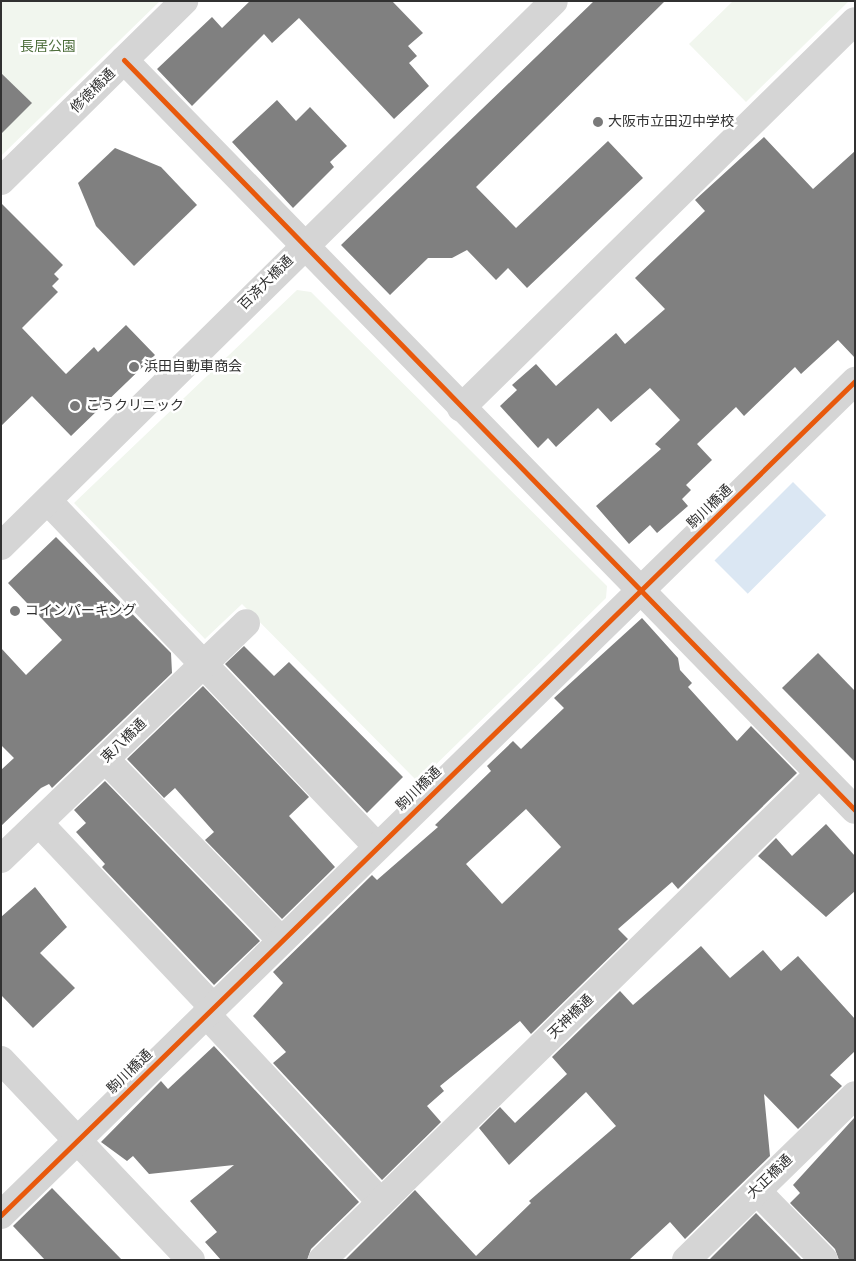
<!DOCTYPE html>
<meta charset="utf-8">
<style>
body{margin:0}
#map{position:relative;width:856px;height:1261px;overflow:hidden;background:#fff;font-family:"Nunito Sans","Noto Sans JP",sans-serif}
div>[style]{position:absolute}
[style*='--x']{left:calc(var(--x)*1px);top:calc(var(--y)*1px);width:calc(var(--w)*1px);rotate:calc(var(--a)*1deg)}
.green>*{inset:0;background:#f1f6ee}
.water>*{inset:0;background:#dbe7f3;transform-origin:0 0}
.building>*{inset:0;background:#808080}
.minor>*{height:28px;margin:-14px;padding:0 14px;transform-origin:14px;border-radius:14px;background:#d5d5d5}
.cycleway>*{height:5px;margin:-2.5px;padding:0 2.5px;transform-origin:2.5px;border-radius:2.5px;background:#e8590c}
.dots>*{width:14px;height:14px;translate:-50% -50%;box-sizing:border-box;border:2px solid #fff;border-radius:50%}
span{translate:-50% -50%;white-space:nowrap;text-align:center;line-height:1.15;-webkit-text-stroke:5px #fff;paint-order:stroke}
.park-label{font-size:14px;color:#4f6f3d}
.street-label{font-size:14px;color:#313131}
.poi-label{font-size:14px;color:#313131}
.left{translate:0 -50%;text-align:left}
.frame{position:absolute;inset:0;border:2px solid #313131;pointer-events:none}
</style>
<div id="map">
<div class="green">
<i style="clip-path:polygon(1px 1px,160px 1px,1px 156px)"></i>
<i style="clip-path:polygon(733px 1px,849px 1px,746px 102px,689px 44px)"></i>
<i style="clip-path:polygon(297px 290px,311px 292px,607px 586px,606px 598px,418px 782px,242px 604px,205px 639px,74px 503px)"></i>
</div>
<div class="water">
<i style="left:793px;top:482px;width:47px;height:111px;rotate:45deg"></i>
</div>
<div class="building">
<i style="clip-path:polygon(250px 1px,392px 1px,423px 33px,408px 46px,417px 56px,409px 63px,429px 86px,394px 119px,299px 18px,272px 43px,264px 34px,192px 106px,157px 69px,212px 17px,222px 28px)"></i>
<i style="clip-path:polygon(594px 1px,665px 1px,476px 187px,516px 228px,608px 141px,643px 178px,527px 288px,508px 268px,496px 280px,467px 250px,452px 258px,428px 258px,390px 295px,341px 245px)"></i>
<i style="clip-path:polygon(1px 73px,32px 103px,1px 134px)"></i>
<i style="clip-path:polygon(277px 100px,296px 121px,310px 107px,347px 146px,330px 162px,334px 167px,293px 208px,232px 142px)"></i>
<i style="clip-path:polygon(764px 137px,813px 189px,855px 151px,855px 358px,838px 340px,801px 374px,795px 367px,744px 416px,736px 407px,697px 444px,712px 460px,686px 485px,691px 490px,682px 499px,688px 506px,657px 533px,650px 525px,629px 544px,596px 506px,661px 449px,655px 444px,680px 420px,650px 388px,611px 422px,598px 408px,556px 447px,548px 438px,538px 448px,500px 406px,517px 390px,512px 385px,536px 364px,556px 386px,616px 333px,625px 344px,665px 309px,635px 278px,705px 211px,695px 200px)"></i>
<i style="clip-path:polygon(115px 148px,161px 167px,197px 205px,134px 266px,96px 226px,78px 183px)"></i>
<i style="clip-path:polygon(1px 203px,63px 265px,54px 274px,59px 279px,52px 286px,58px 292px,22px 328px,63px 371px,66px 374px,94px 347px,98px 352px,126px 325px,155px 355px,71px 436px,32px 396px,1px 426px)"></i>
<i style="clip-path:polygon(56px 537px,171px 653px,172px 673px,52px 788px,49px 784px,41px 788px,1px 826px,1px 770px,14px 758px,1px 745px,1px 648px,26px 675px,62px 640px,8px 583px)"></i>
<i style="clip-path:polygon(evenodd,642px 618px,678px 658px,680px 670px,692px 683px,688px 687px,737px 741px,751px 726px,797px 773px,678px 889px,672px 882px,618px 929px,628px 939px,531px 1034px,520px 1021px,440px 1086px,444px 1091px,427px 1106px,441px 1122px,382px 1180px,273px 1063px,286px 1052px,253px 1016px,283px 983px,273px 972px,372px 875px,377px 880px,438px 827px,435px 825px,491px 771px,487px 766px,513px 741px,521px 749px,564px 708px,554px 698px,642px 618px,526px 809px,561px 847px,502px 904px,466px 864px,526px 809px)"></i>
<i style="clip-path:polygon(244px 646px,274px 676px,289px 662px,403px 777px,367px 813px,225px 664px)"></i>
<i style="clip-path:polygon(818px 653px,855px 691px,855px 762px,782px 688px)"></i>
<i style="clip-path:polygon(203px 686px,309px 797px,289px 816px,335px 867px,282px 919px,205px 840px,214px 832px,175px 788px,164px 798px,127px 759px)"></i>
<i style="clip-path:polygon(105px 781px,260px 941px,214px 985px,102px 867px,105px 864px,76px 832px,86px 823px,74px 810px)"></i>
<i style="clip-path:polygon(826px 824px,855px 856px,855px 891px,826px 917px,758px 856px,776px 838px,792px 856px)"></i>
<i style="clip-path:polygon(35px 887px,67px 927px,40px 953px,75px 988px,33px 1028px,1px 995px,1px 917px)"></i>
<i style="clip-path:polygon(701px 946px,730px 978px,763px 950px,781px 971px,798px 956px,855px 1019px,855px 1051px,830px 1075px,842px 1086px,798px 1129px,764px 1094px,770px 1156px,685px 1239px,670px 1222px,629px 1260px,345px 1260px,415px 1190px,476px 1256px,531px 1203px,529px 1201px,616px 1126px,586px 1092px,509px 1165px,479px 1128px,500px 1107px,515px 1123px,567px 1074px,552px 1057px,620px 991px,633px 1005px)"></i>
<i style="clip-path:polygon(214px 1046px,359px 1202px,311px 1249px,307px 1260px,221px 1260px,205px 1242px,217px 1232px,190px 1201px,234px 1165px,149px 1174px,133px 1156px,127px 1161px,101px 1142px,161px 1081px,168px 1089px)"></i>
<i style="clip-path:polygon(855px 1117px,855px 1260px,839px 1260px,835px 1249px,790px 1203px,800px 1193px,793px 1185px)"></i>
<i style="clip-path:polygon(52px 1188px,122px 1260px,45px 1260px,13px 1226px)"></i>
<i style="clip-path:polygon(756px 1213px,802px 1260px,709px 1260px)"></i>
</div>
<div class="minor">
<i style="--x:124;--y:60;--w:1047;--a:45.74"></i>
<i style="--x:1;--y:181;--w:257;--a:-44.5"></i>
<i style="--x:461;--y:408;--w:552;--a:-44.49"></i>
<i style="--x:48;--y:501;--w:477;--a:46.4"></i>
<i style="--x:1;--y:546;--w:776;--a:-44.58"></i>
<i style="--x:105;--y:759;--w:252;--a:45.8"></i>
<i style="--x:39;--y:823;--w:253;--a:46.6"></i>
<i style="--x:1;--y:859;--w:340;--a:-43.9"></i>
<i style="--x:206;--y:1014;--w:257;--a:47.1"></i>
<i style="--x:1;--y:1060;--w:276;--a:46.5"></i>
<i style="--x:757;--y:1191;--w:96;--a:45.8"></i>
<i style="--x:1;--y:1215;--w:1194;--a:-44.32"></i>
<i style="--x:322;--y:1260;--w:695;--a:-44.36"></i>
<i style="--x:686;--y:1260;--w:236;--a:-44.3"></i>
</div>
<div class="cycleway">
<i style="--x:124;--y:60;--w:1047;--a:45.74"></i>
<i style="--x:1;--y:1215;--w:1194;--a:-44.32"></i>
</div>
<div class="dots">
<i style="left:598px;top:122px;background:#797979"></i>
<i style="left:134px;top:367px;background:#797979"></i>
<i style="left:75px;top:406px;background:#797979"></i>
<i style="left:15px;top:611px;background:#797979"></i>
</div>
<div class="park-label">
<span style="left:48px;top:47px">長居公園</span>
</div>
<div class="street-label">
<span style="left:93px;top:91px;rotate:-45deg">修徳橋通</span>
<span style="left:266px;top:283px;rotate:-45deg">百済大橋通</span>
<span style="left:710px;top:507px;rotate:-44deg">駒川橋通</span>
<span style="left:124px;top:741px;rotate:-44deg">東八橋通</span>
<span style="left:419px;top:789px;rotate:-44deg">駒川橋通</span>
<span style="left:571px;top:1017px;rotate:-44deg">天神橋通</span>
<span style="left:130px;top:1072px;rotate:-44deg">駒川橋通</span>
<span style="left:770px;top:1177px;rotate:-44deg">大正橋通</span>
</div>
<div class="poi-label">
<span class="left" style="left:608px;top:122px">大阪市立田辺中学校</span>
<span class="left" style="left:144px;top:367px">浜田自動車商会</span>
<span class="left" style="left:86px;top:406px">こうクリニック</span>
<span class="left" style="left:25px;top:611px">コインパーキング</span>
</div>
<div class="frame"></div>
</div>
